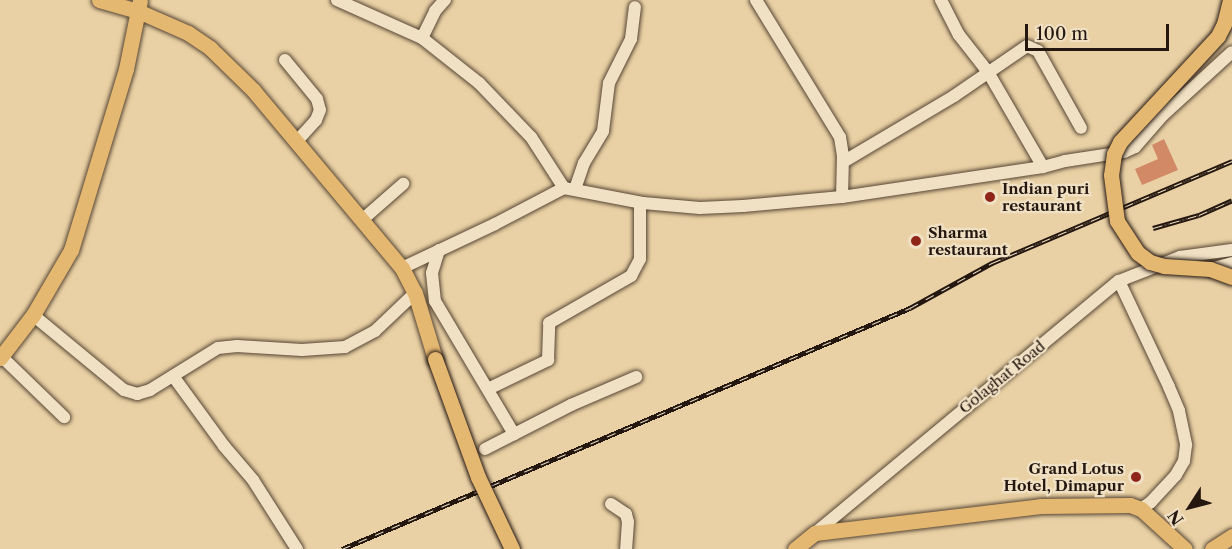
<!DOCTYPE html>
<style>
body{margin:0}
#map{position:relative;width:1232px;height:549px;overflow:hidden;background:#ead1a5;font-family:"Libre Caslon Text",serif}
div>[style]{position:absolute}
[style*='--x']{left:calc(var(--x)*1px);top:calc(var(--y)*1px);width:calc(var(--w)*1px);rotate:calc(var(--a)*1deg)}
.building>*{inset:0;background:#d18966}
.roads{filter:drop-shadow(0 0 2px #564635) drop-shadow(0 0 2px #564635)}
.minor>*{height:12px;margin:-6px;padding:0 6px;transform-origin:6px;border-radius:6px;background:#f1e1c4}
.major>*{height:15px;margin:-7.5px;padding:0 7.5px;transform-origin:7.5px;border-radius:7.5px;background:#e5b872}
.rail>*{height:5px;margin-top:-2.5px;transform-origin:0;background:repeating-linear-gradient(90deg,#f1e1c4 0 9px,#241710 0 18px);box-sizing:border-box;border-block:2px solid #241710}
.bridges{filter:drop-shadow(0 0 2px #241710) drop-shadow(0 0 2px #241710)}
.major-bridge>*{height:15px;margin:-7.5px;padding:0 7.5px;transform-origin:7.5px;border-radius:7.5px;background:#e5b872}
.dots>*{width:16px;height:16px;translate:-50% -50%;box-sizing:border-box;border:3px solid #f1e1c4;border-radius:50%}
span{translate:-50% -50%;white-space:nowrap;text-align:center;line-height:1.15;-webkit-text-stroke:4.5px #f1e1c4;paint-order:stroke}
.poi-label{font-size:15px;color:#241710;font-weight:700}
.left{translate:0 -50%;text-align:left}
.right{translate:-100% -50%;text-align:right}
.street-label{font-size:15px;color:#241710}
.north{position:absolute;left:1160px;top:477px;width:60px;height:60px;-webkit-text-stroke:4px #f1e1c4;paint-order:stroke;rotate:234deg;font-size:16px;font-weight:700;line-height:24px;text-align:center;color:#241710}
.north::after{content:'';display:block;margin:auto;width:21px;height:27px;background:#241710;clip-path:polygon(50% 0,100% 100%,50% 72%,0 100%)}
.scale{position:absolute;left:1025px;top:24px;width:144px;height:27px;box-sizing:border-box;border:3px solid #241710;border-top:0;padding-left:8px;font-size:18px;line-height:21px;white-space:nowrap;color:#241710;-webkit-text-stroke:4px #f1e1c4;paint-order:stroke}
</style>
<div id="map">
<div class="building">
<i style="clip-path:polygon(1164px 139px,1178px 170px,1142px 185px,1135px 169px,1158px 159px,1152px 145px)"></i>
</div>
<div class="roads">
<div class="minor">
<i style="--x:337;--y:0;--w:93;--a:24.1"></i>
<i style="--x:422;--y:38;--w:73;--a:38.3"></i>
<i style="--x:479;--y:83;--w:75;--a:46.1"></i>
<i style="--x:531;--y:137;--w:61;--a:57.1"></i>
<i style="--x:756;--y:0;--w:161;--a:58.5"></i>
<i style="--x:840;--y:137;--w:19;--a:81"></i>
<i style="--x:843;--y:156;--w:41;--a:91.4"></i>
<i style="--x:941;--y:0;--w:39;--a:63"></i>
<i style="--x:959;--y:35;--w:47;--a:51.9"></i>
<i style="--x:988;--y:72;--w:110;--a:59.9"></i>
<i style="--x:422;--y:38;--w:30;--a:-64"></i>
<i style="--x:435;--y:11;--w:15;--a:-48"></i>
<i style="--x:285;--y:60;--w:50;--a:50.6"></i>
<i style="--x:317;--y:99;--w:11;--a:75"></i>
<i style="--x:320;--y:110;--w:11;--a:112"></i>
<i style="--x:316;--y:120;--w:28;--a:132"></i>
<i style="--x:843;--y:162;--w:129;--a:-30.7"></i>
<i style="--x:954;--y:96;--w:88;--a:-34.4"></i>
<i style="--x:1027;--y:46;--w:12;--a:24"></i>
<i style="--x:1038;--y:51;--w:88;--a:60.8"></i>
<i style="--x:575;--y:189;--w:28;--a:-71"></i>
<i style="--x:584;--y:163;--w:37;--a:-59"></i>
<i style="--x:603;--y:131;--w:48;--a:-82.9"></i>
<i style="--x:609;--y:83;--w:49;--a:-63.4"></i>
<i style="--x:631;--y:39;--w:32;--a:-83"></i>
<i style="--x:362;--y:220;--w:55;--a:-41.3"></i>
<i style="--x:439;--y:250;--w:24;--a:107"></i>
<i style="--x:432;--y:273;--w:28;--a:84"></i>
<i style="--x:435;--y:301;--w:155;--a:59.3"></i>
<i style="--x:402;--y:268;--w:103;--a:-25.3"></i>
<i style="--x:495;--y:224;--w:78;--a:-27.6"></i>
<i style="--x:564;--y:188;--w:80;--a:10.8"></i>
<i style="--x:643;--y:203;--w:57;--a:5"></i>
<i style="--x:700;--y:208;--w:43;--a:-2.7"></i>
<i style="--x:743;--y:206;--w:99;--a:-5.2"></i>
<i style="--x:842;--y:197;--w:203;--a:-8.5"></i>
<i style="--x:1043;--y:167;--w:23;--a:-15"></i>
<i style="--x:1065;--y:161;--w:60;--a:-8.7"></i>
<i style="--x:1124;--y:152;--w:12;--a:-24"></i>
<i style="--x:1135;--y:147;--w:43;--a:-48.8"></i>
<i style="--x:1163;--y:115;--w:93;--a:-42.4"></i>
<i style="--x:1210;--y:269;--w:23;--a:-15"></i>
<i style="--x:1119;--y:281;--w:117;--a:64.7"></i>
<i style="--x:1169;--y:387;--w:26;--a:67"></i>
<i style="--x:1179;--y:411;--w:35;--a:78"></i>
<i style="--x:1186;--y:445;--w:16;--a:97"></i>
<i style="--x:1184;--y:461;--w:16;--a:120"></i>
<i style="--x:1176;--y:475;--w:37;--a:133"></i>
<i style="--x:1151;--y:502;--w:12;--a:145"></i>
<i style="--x:33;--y:315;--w:118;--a:39.5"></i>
<i style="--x:124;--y:390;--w:14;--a:17"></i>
<i style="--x:137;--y:394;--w:14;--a:-17"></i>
<i style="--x:150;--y:390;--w:80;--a:-31.7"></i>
<i style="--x:218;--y:348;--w:19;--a:-6"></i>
<i style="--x:237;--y:346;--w:65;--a:3.5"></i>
<i style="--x:302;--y:350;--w:43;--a:-4"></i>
<i style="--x:345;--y:347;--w:34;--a:-28"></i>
<i style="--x:375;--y:331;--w:55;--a:-43.5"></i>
<i style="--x:1;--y:356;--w:88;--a:44.1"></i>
<i style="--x:173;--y:376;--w:87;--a:53.9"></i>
<i style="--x:224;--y:446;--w:45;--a:49.5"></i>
<i style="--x:253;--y:480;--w:82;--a:57.5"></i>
<i style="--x:488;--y:389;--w:67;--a:-25.8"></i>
<i style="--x:548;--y:360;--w:37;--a:-88"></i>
<i style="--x:549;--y:323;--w:95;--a:-29.8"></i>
<i style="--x:631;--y:276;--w:19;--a:-62"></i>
<i style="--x:640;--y:259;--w:56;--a:-90"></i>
<i style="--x:485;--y:449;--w:97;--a:-27.1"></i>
<i style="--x:571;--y:405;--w:71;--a:-23.3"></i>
<i style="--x:611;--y:504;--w:18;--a:34"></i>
<i style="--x:626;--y:514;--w:8;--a:76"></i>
<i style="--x:628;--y:522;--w:27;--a:94"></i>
<i style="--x:815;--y:533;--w:395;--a:-39.7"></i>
<i style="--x:1119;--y:281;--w:66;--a:-21.5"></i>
<i style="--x:1180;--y:257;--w:52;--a:-7.7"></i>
</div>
<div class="major">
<i style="--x:99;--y:0;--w:41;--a:15.8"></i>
<i style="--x:138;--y:11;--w:55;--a:23.7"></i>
<i style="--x:188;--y:33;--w:27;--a:34"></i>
<i style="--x:210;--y:48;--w:60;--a:44.3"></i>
<i style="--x:253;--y:90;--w:232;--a:50.1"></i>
<i style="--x:402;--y:268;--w:28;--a:63"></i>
<i style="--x:415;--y:293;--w:69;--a:73.1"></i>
<i style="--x:0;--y:358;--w:54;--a:-52.5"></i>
<i style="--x:33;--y:315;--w:75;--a:-59.7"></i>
<i style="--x:71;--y:250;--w:189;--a:-73.1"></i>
<i style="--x:126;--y:69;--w:70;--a:-78.5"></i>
<i style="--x:795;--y:549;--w:26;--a:-39"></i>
<i style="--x:815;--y:533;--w:227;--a:-6.8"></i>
<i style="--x:1040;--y:506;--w:90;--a:-0.6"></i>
<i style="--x:1130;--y:505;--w:12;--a:20"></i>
<i style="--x:1141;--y:509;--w:59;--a:42.3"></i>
<i style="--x:1212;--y:549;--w:24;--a:-33"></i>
</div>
</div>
<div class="rail">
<i style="--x:1153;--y:228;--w:48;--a:-15.8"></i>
<i style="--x:1199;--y:215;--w:36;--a:-24"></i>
<i style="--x:342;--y:549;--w:617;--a:-22.99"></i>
<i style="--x:910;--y:308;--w:94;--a:-28.8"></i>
<i style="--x:992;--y:263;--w:261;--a:-23"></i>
</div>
<div class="bridges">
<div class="major-bridge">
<i style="--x:1230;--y:0;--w:25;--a:104"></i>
<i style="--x:1224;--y:24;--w:13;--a:117"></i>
<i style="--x:1218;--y:36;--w:144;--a:132.8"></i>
<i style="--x:1120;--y:142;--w:13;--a:117"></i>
<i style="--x:1114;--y:154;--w:21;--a:98"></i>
<i style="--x:1111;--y:175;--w:46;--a:82.6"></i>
<i style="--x:1117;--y:221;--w:38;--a:57"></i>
<i style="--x:1138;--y:253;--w:15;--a:37"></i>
<i style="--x:1150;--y:262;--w:15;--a:16"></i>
<i style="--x:1164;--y:266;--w:46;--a:3.7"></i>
<i style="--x:1210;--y:269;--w:23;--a:20"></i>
<i style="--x:435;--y:359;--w:126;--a:70"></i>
<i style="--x:478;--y:477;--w:80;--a:64.7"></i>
</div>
</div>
<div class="dots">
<i style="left:990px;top:197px;background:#8f2418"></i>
<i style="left:916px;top:241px;background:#8f2418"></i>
<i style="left:1136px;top:477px;background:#8f2418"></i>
</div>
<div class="poi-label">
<span class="left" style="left:1002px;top:197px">Indian puri<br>restaurant</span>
<span class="left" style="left:928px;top:241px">Sharma<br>restaurant</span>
<span class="right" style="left:1124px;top:477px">Grand Lotus<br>Hotel, Dimapur</span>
</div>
<div class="street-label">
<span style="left:1002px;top:377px;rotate:-39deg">Golaghat Road</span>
</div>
<div class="north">N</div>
<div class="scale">100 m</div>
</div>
